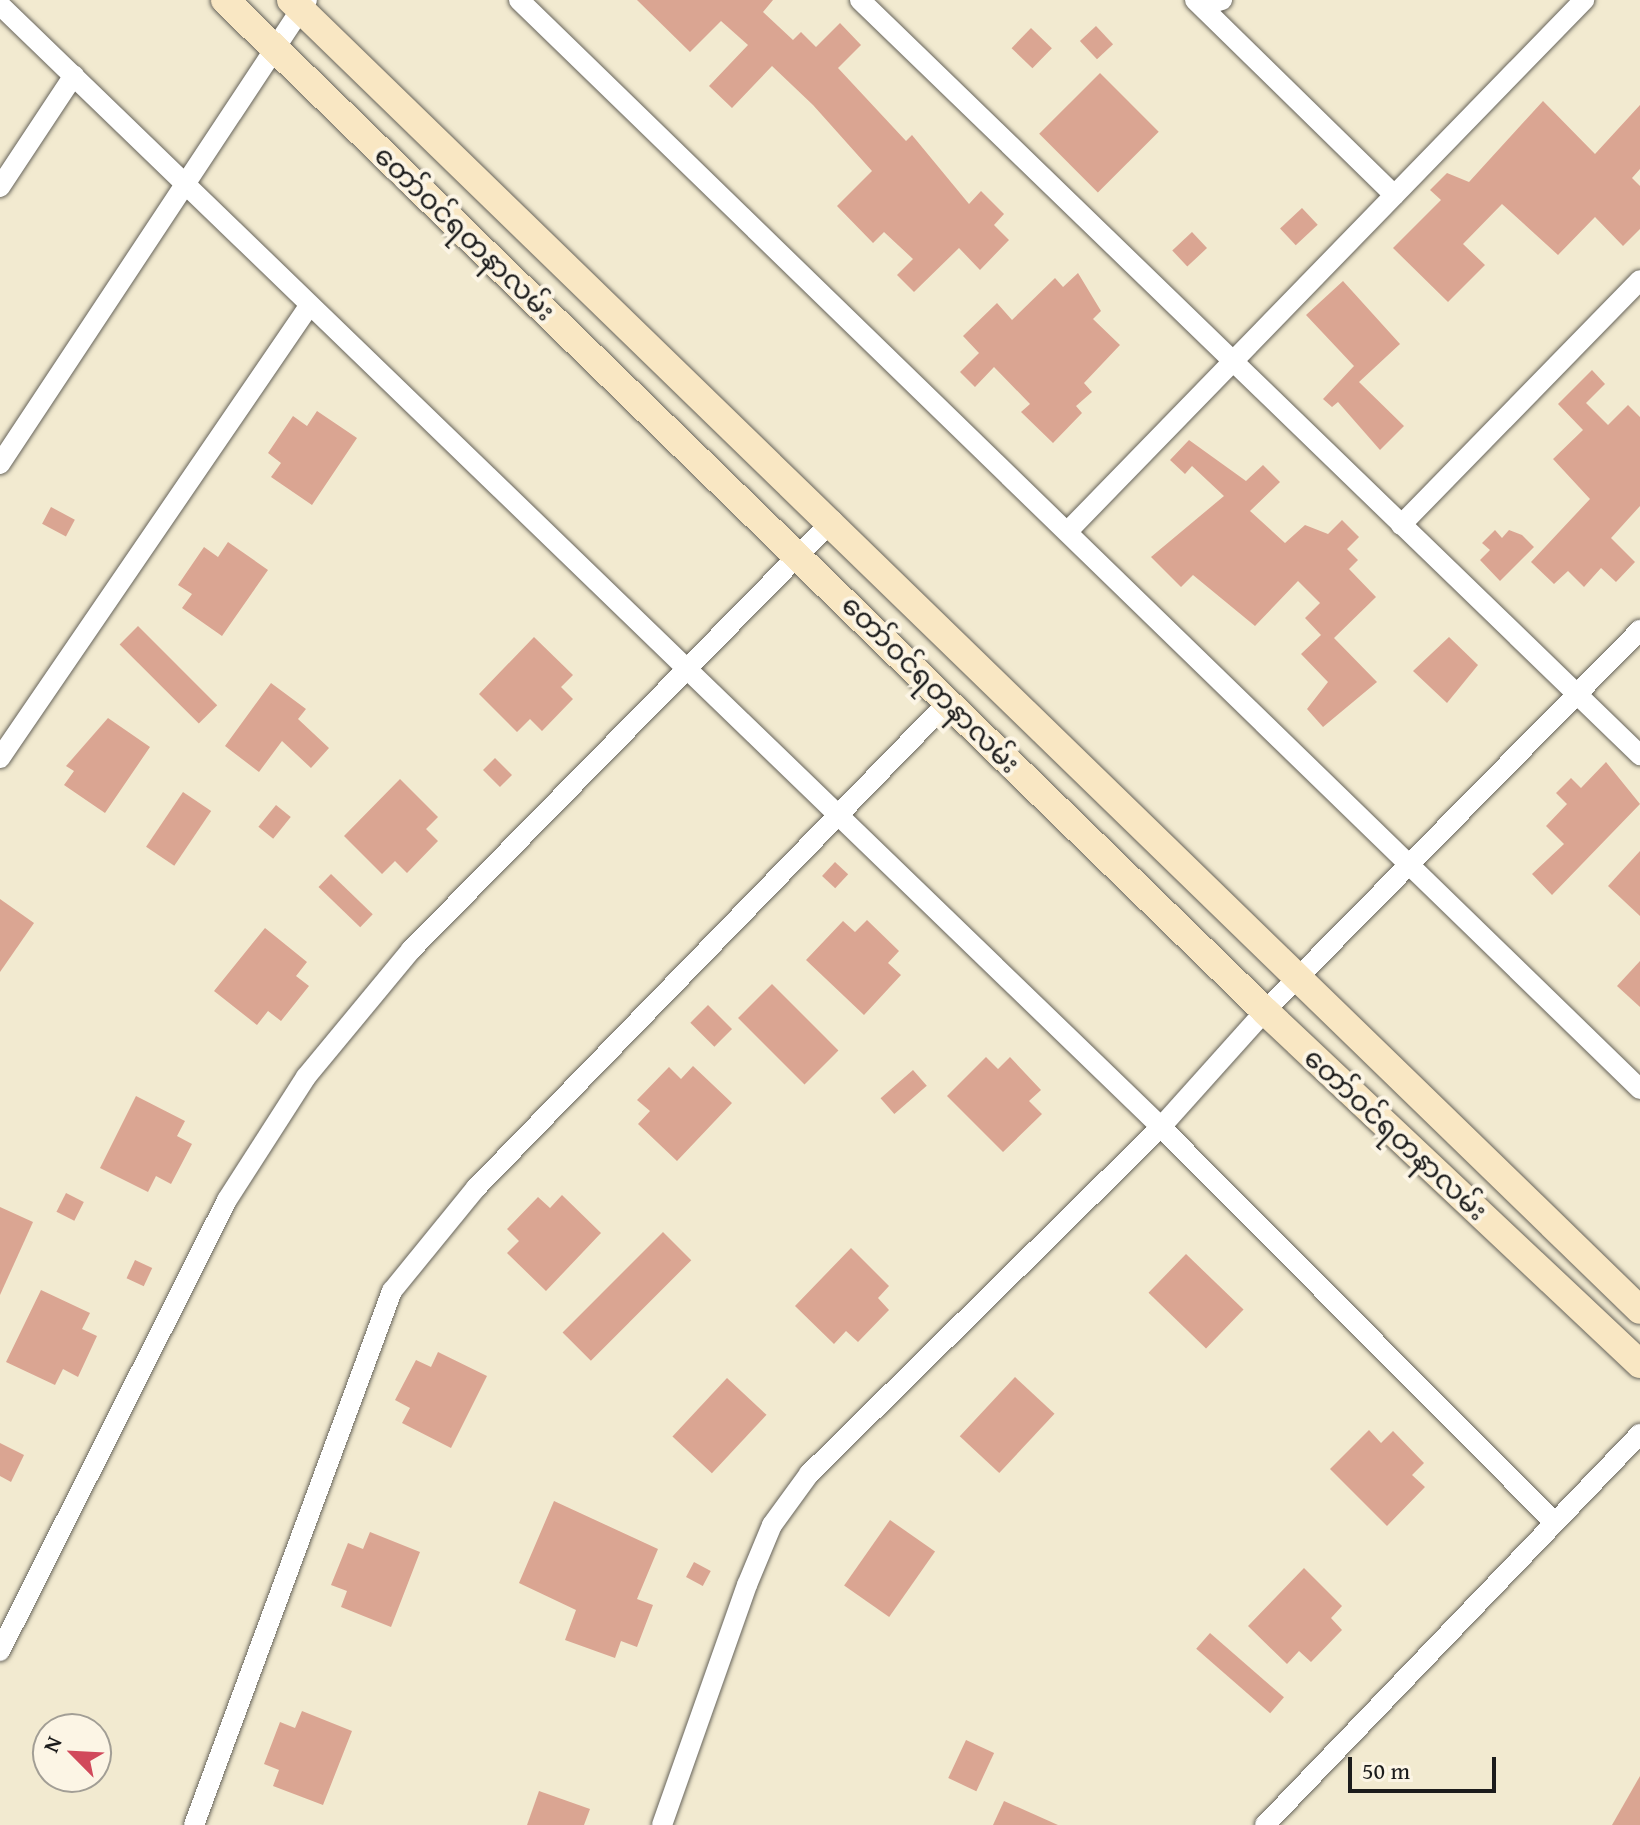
<!DOCTYPE html>
<meta charset="utf-8">
<style>
body{margin:0}
#map{position:relative;width:1640px;height:1825px;overflow:hidden;background:#f2ead0;font-family:"Gentium Book Plus","Noto Sans Myanmar",serif}
div>[style]{position:absolute}
[style*='--x']{left:calc(var(--x)*1px);top:calc(var(--y)*1px);width:calc(var(--w)*1px);rotate:calc(var(--a)*1deg)}
.building>*{inset:0;background:#daa592;transform-origin:0 0}
.roads{filter:drop-shadow(0 0 2px #67645b) drop-shadow(0 0 2px #67645b)}
.street>*{height:20px;margin:-10px;padding:0 10px;transform-origin:10px;border-radius:10px;background:#fff}
.secondary>*{height:28px;margin:-14px;padding:0 14px;transform-origin:14px;border-radius:14px;background:#f9e7c3}
span{translate:-50% -50%;white-space:nowrap;text-align:center;line-height:1.15;-webkit-text-stroke:8px #fcf5e5;paint-order:stroke}
.street-label{font-size:28px;color:#1c1c1c}
.north{position:absolute;left:32px;top:1713px;width:80px;height:80px;box-sizing:border-box;background:#fcf5e5;border:2px solid #a29e95;border-radius:50%;rotate:294deg;font-size:22px;font-weight:700;line-height:32px;text-align:center;color:#1c1c1c}
.north::after{content:'';display:block;margin:auto;width:28px;height:36px;background:#d1495b;clip-path:polygon(50% 0,100% 100%,50% 72%,0 100%)}
.scale{position:absolute;left:1348px;top:1757px;width:148px;height:36px;box-sizing:border-box;border:4px solid #1c1c1c;border-top:0;padding-left:10px;font-size:24px;line-height:28px;white-space:nowrap;color:#1c1c1c;-webkit-text-stroke:6px #fcf5e5;paint-order:stroke}
</style>
<div id="map">
<div class="building">
<i style="clip-path:polygon(637px 0,773px 0,763px 12px,793px 40px,801px 32px,816px 47px,840px 23px,861px 45px,838px 68px,906px 141px,912px 135px,969px 204px,981px 191px,1004px 214px,994px 225px,1009px 240px,980px 270px,959px 248px,914px 292px,897px 275px,913px 259px,884px 232px,873px 243px,837px 206px,872px 171px,813px 105px,772px 66px,732px 108px,709px 86px,748px 45px,721px 21px,690px 52px)"></i>
<i style="left:1096px;top:26px;width:25px;height:22px;rotate:47deg"></i>
<i style="left:1031px;top:28px;width:29px;height:28px;rotate:44deg"></i>
<i style="left:1100px;top:73px;width:83px;height:86px;rotate:45deg"></i>
<i style="clip-path:polygon(1543px 101px,1595px 154px,1640px 105px,1640px 169px,1632px 178px,1640px 186px,1640px 229px,1623px 246px,1595px 217px,1558px 255px,1502px 204px,1463px 244px,1485px 265px,1448px 302px,1393px 248px,1441px 200px,1430px 190px,1447px 173px,1469px 182px)"></i>
<i style="left:1302px;top:208px;width:23px;height:30px;rotate:47deg"></i>
<i style="left:1192px;top:232px;width:22px;height:27px;rotate:47deg"></i>
<i style="clip-path:polygon(1078px 273px,1101px 311px,1093px 319px,1120px 345px,1084px 383px,1092px 392px,1076px 406px,1082px 413px,1053px 443px,1021px 412px,1030px 404px,994px 367px,975px 387px,960px 372px,979px 353px,963px 336px,997px 303px,1012px 320px,1055px 278px,1063px 287px)"></i>
<i style="clip-path:polygon(1343px 281px,1400px 344px,1359px 382px,1404px 426px,1380px 450px,1338px 402px,1332px 407px,1323px 399px,1354px 366px,1306px 315px)"></i>
<i style="clip-path:polygon(1592px 370px,1605px 384px,1586px 403px,1608px 425px,1628px 405px,1640px 417px,1640px 506px,1611px 538px,1635px 562px,1616px 582px,1601px 568px,1584px 587px,1568px 571px,1554px 584px,1531px 562px,1590px 499px,1553px 459px,1583px 430px,1558px 404px)"></i>
<i style="clip-path:polygon(317px 411px,357px 438px,312px 505px,271px 477px,281px 463px,268px 453px,293px 416px,307px 426px)"></i>
<i style="clip-path:polygon(1189px 440px,1246px 481px,1263px 465px,1280px 482px,1250px 511px,1285px 543px,1305px 525px,1328px 534px,1342px 520px,1359px 537px,1347px 549px,1358px 560px,1349px 569px,1376px 597px,1334px 638px,1377px 682px,1323px 727px,1307px 709px,1328px 682px,1301px 654px,1321px 635px,1305px 618px,1320px 603px,1298px 581px,1255px 626px,1193px 575px,1181px 587px,1151px 557px,1224px 496px,1192px 466px,1185px 474px,1170px 460px)"></i>
<i style="left:51px;top:507px;width:27px;height:19px;rotate:28deg"></i>
<i style="clip-path:polygon(1495px 530px,1502px 538px,1509px 530px,1522px 535px,1534px 547px,1500px 581px,1480px 560px,1490px 550px,1482px 543px)"></i>
<i style="clip-path:polygon(228px 542px,268px 570px,222px 636px,182px 608px,192px 594px,178px 585px,204px 547px,218px 557px)"></i>
<i style="left:138px;top:626px;width:112px;height:26px;rotate:45deg"></i>
<i style="clip-path:polygon(534px 637px,573px 675px,561px 687px,573px 699px,542px 731px,530px 719px,517px 732px,479px 694px)"></i>
<i style="clip-path:polygon(1449px 637px,1478px 665px,1447px 703px,1413px 671px)"></i>
<i style="clip-path:polygon(271px 683px,306px 709px,298px 719px,329px 748px,311px 768px,282px 741px,259px 772px,225px 746px)"></i>
<i style="clip-path:polygon(108px 718px,150px 747px,105px 813px,64px 785px,74px 771px,66px 766px)"></i>
<i style="left:495px;top:758px;width:24px;height:17px;rotate:45deg"></i>
<i style="clip-path:polygon(1606px 762px,1640px 804px,1552px 895px,1532px 874px,1564px 844px,1546px 826px,1567px 804px,1556px 793px,1571px 778px,1581px 788px)"></i>
<i style="clip-path:polygon(400px 779px,438px 817px,426px 829px,438px 841px,407px 873px,395px 861px,382px 874px,344px 836px)"></i>
<i style="left:183px;top:792px;width:34px;height:66px;rotate:34deg"></i>
<i style="left:276px;top:805px;width:19px;height:28px;rotate:39deg"></i>
<i style="clip-path:polygon(1640px 851px,1640px 916px,1608px 886px)"></i>
<i style="left:835px;top:862px;width:18px;height:19px;rotate:43deg"></i>
<i style="left:331px;top:874px;width:58px;height:18px;rotate:44deg"></i>
<i style="clip-path:polygon(0 899px,34px 923px,0 972px)"></i>
<i style="clip-path:polygon(867px 920px,899px 951px,888px 963px,901px 975px,864px 1015px,806px 960px,843px 921px,855px 932px)"></i>
<i style="clip-path:polygon(265px 928px,307px 962px,296px 976px,309px 986px,281px 1021px,268px 1011px,257px 1025px,214px 991px)"></i>
<i style="clip-path:polygon(1640px 961px,1640px 1007px,1617px 986px)"></i>
<i style="left:772px;top:984px;width:94px;height:48px;rotate:45deg"></i>
<i style="left:708px;top:1005px;width:34px;height:25px;rotate:45deg"></i>
<i style="clip-path:polygon(986px 1057px,998px 1069px,1010px 1057px,1041px 1090px,1029px 1101px,1042px 1114px,1003px 1152px,947px 1096px)"></i>
<i style="clip-path:polygon(693px 1066px,732px 1103px,677px 1161px,638px 1124px,650px 1111px,637px 1100px,669px 1067px,681px 1079px)"></i>
<i style="left:913px;top:1070px;width:21px;height:43px;rotate:49deg"></i>
<i style="clip-path:polygon(136px 1096px,185px 1121px,177px 1136px,192px 1144px,171px 1184px,156px 1176px,148px 1192px,100px 1168px)"></i>
<i style="left:66px;top:1193px;width:20px;height:21px;rotate:27deg"></i>
<i style="clip-path:polygon(562px 1195px,601px 1233px,546px 1291px,507px 1253px,519px 1241px,507px 1229px,538px 1197px,550px 1208px)"></i>
<i style="clip-path:polygon(0 1207px,33px 1222px,0 1295px)"></i>
<i style="left:663px;top:1232px;width:40px;height:142px;rotate:45deg"></i>
<i style="clip-path:polygon(851px 1248px,889px 1286px,878px 1298px,889px 1310px,858px 1342px,846px 1331px,834px 1344px,795px 1306px)"></i>
<i style="left:1186px;top:1254px;width:80px;height:54px;rotate:44deg"></i>
<i style="left:135px;top:1260px;width:19px;height:20px;rotate:25deg"></i>
<i style="clip-path:polygon(41px 1290px,90px 1313px,82px 1329px,97px 1336px,78px 1377px,63px 1369px,55px 1385px,6px 1362px)"></i>
<i style="clip-path:polygon(438px 1352px,487px 1376px,451px 1448px,402px 1423px,410px 1408px,395px 1400px,416px 1360px,431px 1367px)"></i>
<i style="left:1015px;top:1377px;width:54px;height:81px;rotate:43deg"></i>
<i style="left:727px;top:1378px;width:54px;height:80px;rotate:43deg"></i>
<i style="clip-path:polygon(1369px 1430px,1381px 1443px,1393px 1431px,1424px 1463px,1412px 1475px,1425px 1487px,1387px 1526px,1330px 1469px)"></i>
<i style="clip-path:polygon(0 1443px,24px 1455px,11px 1482px,0 1476px)"></i>
<i style="clip-path:polygon(554px 1501px,658px 1549px,637px 1599px,653px 1605px,637px 1647px,621px 1641px,615px 1658px,565px 1640px,576px 1610px,519px 1583px)"></i>
<i style="left:890px;top:1520px;width:55px;height:80px;rotate:35deg"></i>
<i style="clip-path:polygon(370px 1532px,420px 1552px,391px 1627px,341px 1607px,347px 1591px,331px 1585px,348px 1543px,363px 1549px)"></i>
<i style="left:694px;top:1562px;width:19px;height:17px;rotate:28deg"></i>
<i style="clip-path:polygon(1304px 1568px,1342px 1606px,1331px 1618px,1342px 1630px,1311px 1662px,1299px 1651px,1287px 1664px,1248px 1626px)"></i>
<i style="left:1210px;top:1633px;width:98px;height:21px;rotate:41deg"></i>
<i style="clip-path:polygon(302px 1711px,352px 1731px,323px 1805px,273px 1786px,279px 1770px,264px 1764px,280px 1722px,295px 1728px)"></i>
<i style="left:966px;top:1740px;width:31px;height:42px;rotate:25deg"></i>
<i style="clip-path:polygon(1640px 1776px,1640px 1825px,1612px 1825px)"></i>
<i style="clip-path:polygon(539px 1791px,590px 1809px,584px 1825px,527px 1825px)"></i>
<i style="clip-path:polygon(1004px 1801px,1058px 1825px,993px 1825px)"></i>
</div>
<div class="roads">
<div class="street">
<i style="--x:519;--y:0;--w:1563;--a:44.17"></i>
<i style="--x:860;--y:0;--w:1086;--a:44.07"></i>
<i style="--x:1195;--y:0;--w:279;--a:44.4"></i>
<i style="--x:0;--y:5;--w:1615;--a:44.02"></i>
<i style="--x:1161;--y:1127;--w:556;--a:45.15"></i>
<i style="--x:1202;--y:6;--w:21;--a:-17"></i>
<i style="--x:0;--y:187;--w:134;--a:-56.5"></i>
<i style="--x:0;--y:464;--w:556;--a:-56.51"></i>
<i style="--x:1401;--y:525;--w:342;--a:-45.7"></i>
<i style="--x:1070;--y:529;--w:738;--a:-45.82"></i>
<i style="--x:0;--y:758;--w:548;--a:-55.64"></i>
<i style="--x:0;--y:1651;--w:505;--a:-63.28"></i>
<i style="--x:227;--y:1200;--w:146;--a:-57.3"></i>
<i style="--x:306;--y:1077;--w:165;--a:-50.4"></i>
<i style="--x:411;--y:950;--w:602;--a:-45.54"></i>
<i style="--x:194;--y:1825;--w:570;--a:-69.66"></i>
<i style="--x:392;--y:1291;--w:133;--a:-50.8"></i>
<i style="--x:476;--y:1188;--w:677;--a:-45.84"></i>
<i style="--x:662;--y:1825;--w:255;--a:-70.5"></i>
<i style="--x:747;--y:1585;--w:65;--a:-67.4"></i>
<i style="--x:772;--y:1525;--w:63;--a:-54"></i>
<i style="--x:809;--y:1474;--w:494;--a:-44.6"></i>
<i style="--x:1161;--y:1127;--w:156;--a:-48.1"></i>
<i style="--x:1265;--y:1011;--w:535;--a:-45.45"></i>
<i style="--x:1265;--y:1825;--w:542;--a:-46.2"></i>
</div>
<div class="secondary">
<i style="--x:225;--y:0;--w:1450;--a:44.19"></i>
<i style="--x:1265;--y:1011;--w:515;--a:43.27"></i>
<i style="--x:291;--y:0;--w:1880;--a:44.16"></i>
</div>
</div>
<div class="street-label">
<span style="left:465px;top:233px;rotate:44deg">တော်ဝင်ရတနာလမ်း</span>
<span style="left:931px;top:684px;rotate:45deg">တော်ဝင်ရတနာလမ်း</span>
<span style="left:1396px;top:1134px;rotate:43deg">တော်ဝင်ရတနာလမ်း</span>
</div>
<div class="north">N</div>
<div class="scale">50 m</div>
</div>
